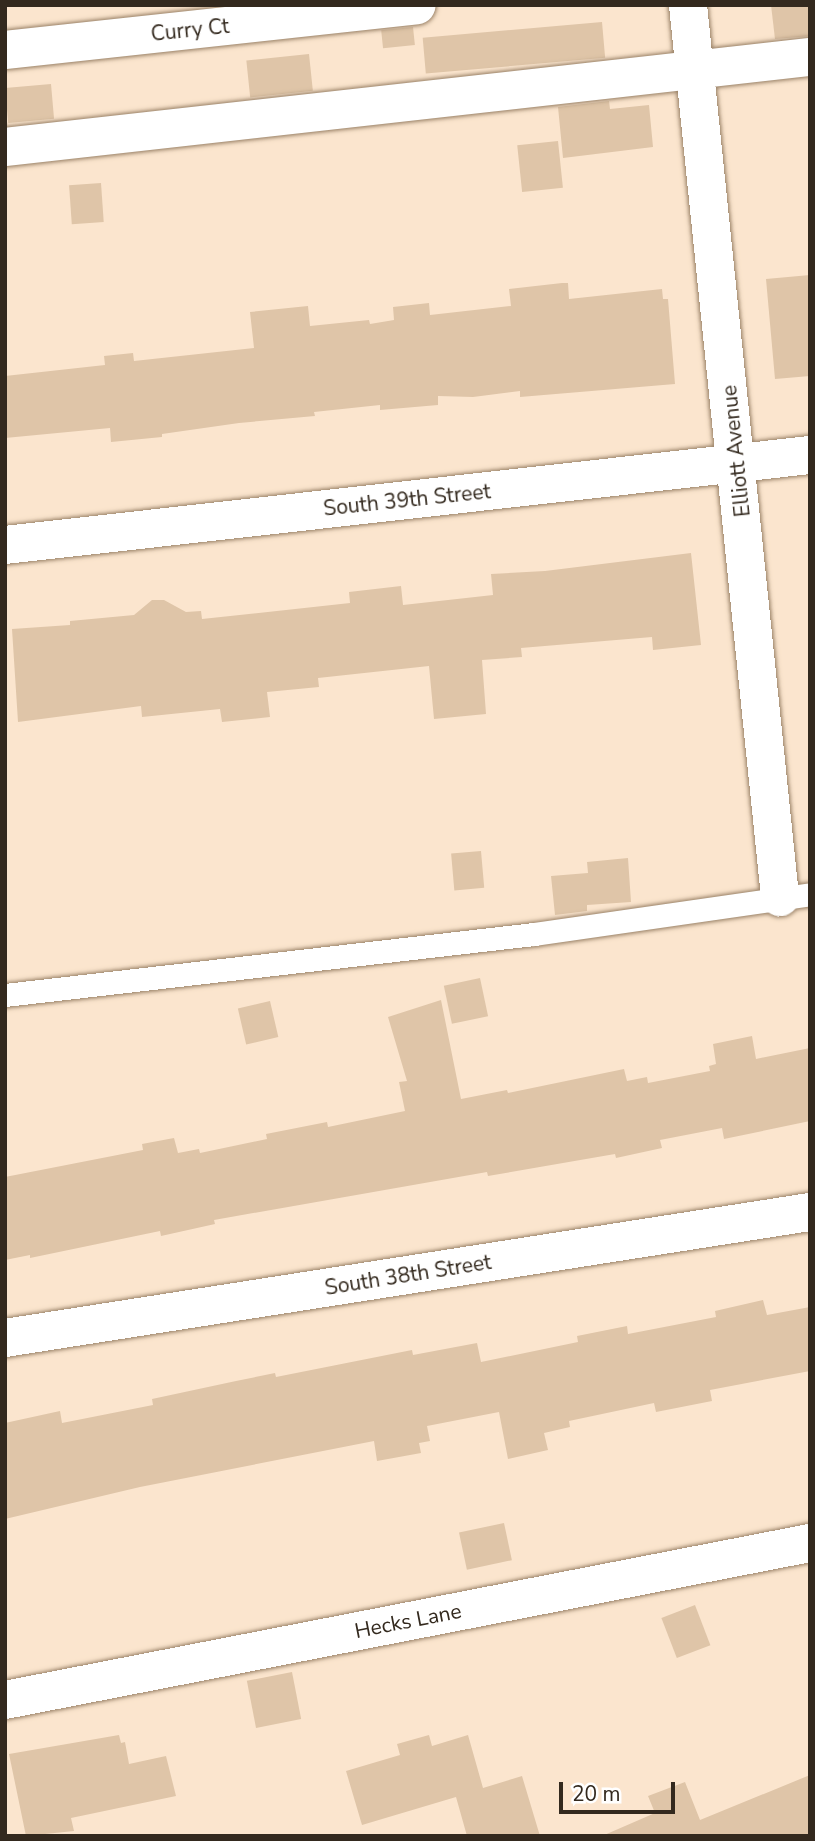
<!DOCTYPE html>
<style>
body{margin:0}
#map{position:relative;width:815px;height:1841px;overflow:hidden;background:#fbe5ce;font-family:"Nunito Sans",sans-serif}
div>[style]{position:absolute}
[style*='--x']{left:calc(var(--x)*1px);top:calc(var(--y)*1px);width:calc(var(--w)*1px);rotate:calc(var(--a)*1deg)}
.building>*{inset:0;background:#dfc5a8;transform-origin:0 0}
.roads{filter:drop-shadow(0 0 2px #9a8267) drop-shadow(0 0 2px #9a8267)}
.lane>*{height:23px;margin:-11.5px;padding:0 11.5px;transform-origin:11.5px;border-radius:11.5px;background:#fff}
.street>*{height:38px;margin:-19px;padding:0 19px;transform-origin:19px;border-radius:19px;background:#fff}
span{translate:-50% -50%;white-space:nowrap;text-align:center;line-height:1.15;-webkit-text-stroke:7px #fff;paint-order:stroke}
.street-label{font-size:21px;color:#33291e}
.frame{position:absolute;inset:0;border:7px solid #33291e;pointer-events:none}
.scale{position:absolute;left:559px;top:1782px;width:116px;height:32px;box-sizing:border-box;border:4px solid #33291e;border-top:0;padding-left:9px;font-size:21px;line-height:24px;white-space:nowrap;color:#33291e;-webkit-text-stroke:5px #fff;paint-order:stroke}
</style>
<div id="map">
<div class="building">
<i style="clip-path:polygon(771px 5px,810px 5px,810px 36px,775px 39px)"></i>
<i style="left:602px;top:22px;width:36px;height:180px;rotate:85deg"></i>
<i style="left:413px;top:27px;width:18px;height:32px;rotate:84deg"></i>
<i style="left:309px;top:54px;width:37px;height:63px;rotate:84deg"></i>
<i style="left:51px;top:84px;width:35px;height:46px;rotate:85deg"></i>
<i style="clip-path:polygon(609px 101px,610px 109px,649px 105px,653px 147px,563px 158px,558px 107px)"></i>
<i style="left:558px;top:141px;width:47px;height:41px;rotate:84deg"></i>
<i style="left:101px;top:183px;width:39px;height:32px;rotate:86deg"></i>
<i style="clip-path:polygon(810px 275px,810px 376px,775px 379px,766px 279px)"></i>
<i style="clip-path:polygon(562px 283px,568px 283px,569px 299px,662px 289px,663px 299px,668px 299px,675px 384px,520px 397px,520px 391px,473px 397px,438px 396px,438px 405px,380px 410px,380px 405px,314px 412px,315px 416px,239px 423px,162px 434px,162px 437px,111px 442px,110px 428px,5px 438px,5px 376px,105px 365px,104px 356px,133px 353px,134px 361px,254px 348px,250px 312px,308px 306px,310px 326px,369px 320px,370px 324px,394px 320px,393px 307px,429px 303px,430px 315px,511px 306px,509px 289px)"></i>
<i style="clip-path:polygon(691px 553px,701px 645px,653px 650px,652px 637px,521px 648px,522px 657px,482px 660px,486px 714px,434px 719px,429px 666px,318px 678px,319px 687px,267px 692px,270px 717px,222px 722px,220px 709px,142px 717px,141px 706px,18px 722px,12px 629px,70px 625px,70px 621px,134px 615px,152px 600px,164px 600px,186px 612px,201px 611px,202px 619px,350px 603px,349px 592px,401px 586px,403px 605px,493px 595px,491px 574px,545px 571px)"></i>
<i style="left:481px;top:851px;width:37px;height:30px;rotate:85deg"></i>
<i style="clip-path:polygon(628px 858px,631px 902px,587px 905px,587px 911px,555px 915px,551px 876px,588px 873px,587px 862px)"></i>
<i style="left:480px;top:978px;width:39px;height:37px;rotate:78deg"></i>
<i style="clip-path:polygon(441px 1000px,461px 1099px,507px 1090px,508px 1093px,624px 1069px,627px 1081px,647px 1077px,648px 1083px,710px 1071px,709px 1066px,716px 1064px,713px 1044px,752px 1036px,756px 1059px,810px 1048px,810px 1121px,724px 1139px,722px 1128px,660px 1140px,662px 1148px,616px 1158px,615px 1154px,488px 1176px,487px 1172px,214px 1220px,215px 1224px,161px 1236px,160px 1231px,30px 1258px,30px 1255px,5px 1260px,5px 1177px,143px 1150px,142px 1144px,174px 1138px,178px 1153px,199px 1149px,200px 1153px,267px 1139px,266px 1134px,327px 1122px,328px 1127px,405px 1111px,399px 1082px,407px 1081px,388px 1017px)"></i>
<i style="left:270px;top:1001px;width:37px;height:33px;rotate:77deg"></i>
<i style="clip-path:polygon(763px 1300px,767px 1315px,810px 1307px,810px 1371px,710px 1390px,712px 1401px,656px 1412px,654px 1403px,569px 1421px,570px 1427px,544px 1433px,548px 1450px,508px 1459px,499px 1412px,427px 1426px,430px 1441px,419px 1443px,421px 1453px,377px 1461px,374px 1441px,140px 1487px,5px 1519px,5px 1423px,60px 1411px,62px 1423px,153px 1405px,152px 1399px,236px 1381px,275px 1373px,276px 1377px,412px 1350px,413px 1355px,477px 1343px,481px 1362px,578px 1342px,577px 1336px,627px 1326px,628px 1334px,716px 1317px,715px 1311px)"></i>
<i style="left:504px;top:1523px;width:38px;height:46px;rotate:78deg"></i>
<i style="left:695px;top:1605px;width:43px;height:36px;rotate:69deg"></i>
<i style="left:292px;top:1672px;width:48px;height:46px;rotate:79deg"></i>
<i style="clip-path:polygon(119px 1735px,121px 1743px,125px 1742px,129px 1764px,166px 1756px,176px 1796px,71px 1818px,74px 1831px,26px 1836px,9px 1754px)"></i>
<i style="clip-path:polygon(429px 1735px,432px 1746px,468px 1735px,483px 1788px,522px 1776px,540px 1836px,467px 1836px,456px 1797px,362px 1825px,346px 1771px,400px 1755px,397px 1744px)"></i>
<i style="clip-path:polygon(810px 1775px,810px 1836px,602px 1836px,655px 1813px,648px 1796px,685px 1782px,700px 1820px)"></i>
</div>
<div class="roads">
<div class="lane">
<i style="--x:5;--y:995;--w:533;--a:-6.58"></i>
<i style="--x:534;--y:934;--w:279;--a:-8.2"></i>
</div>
<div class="street">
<i style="--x:688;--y:5;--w:897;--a:84.11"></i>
<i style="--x:5;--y:50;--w:414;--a:-6.2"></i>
<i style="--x:5;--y:147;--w:810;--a:-6.38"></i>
<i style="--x:5;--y:545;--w:810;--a:-6.38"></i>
<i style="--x:5;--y:1338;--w:815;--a:-8.9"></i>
<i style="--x:5;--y:1700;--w:820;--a:-11.04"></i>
</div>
</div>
<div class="street-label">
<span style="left:190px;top:30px;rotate:-6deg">Curry Ct</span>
<span style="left:736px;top:451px;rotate:-96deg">Elliott Avenue</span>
<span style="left:407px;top:500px;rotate:-6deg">South 39th Street</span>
<span style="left:408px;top:1275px;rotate:-9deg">South 38th Street</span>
<span style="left:408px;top:1621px;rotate:-11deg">Hecks Lane</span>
</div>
<div class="frame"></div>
<div class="scale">20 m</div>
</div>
